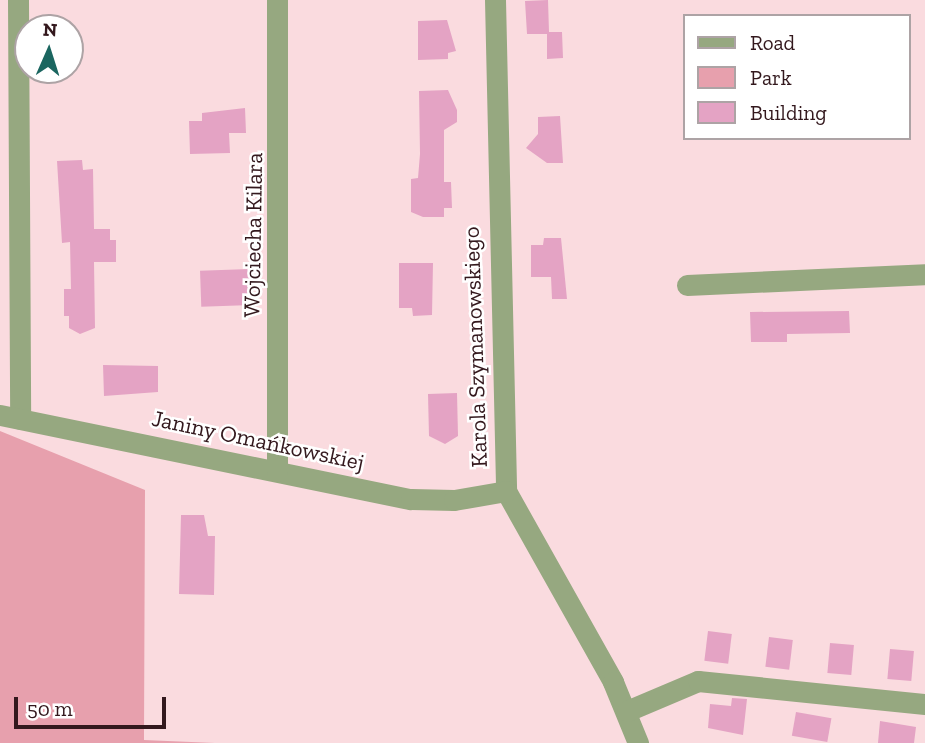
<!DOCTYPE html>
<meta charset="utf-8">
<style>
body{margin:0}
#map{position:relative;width:925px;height:743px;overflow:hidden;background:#fadbdf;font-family:"Zilla Slab",serif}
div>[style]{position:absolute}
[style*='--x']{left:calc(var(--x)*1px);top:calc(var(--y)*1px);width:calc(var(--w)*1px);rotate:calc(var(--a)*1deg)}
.green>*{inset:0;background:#e7a0ad}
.building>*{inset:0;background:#e4a3c4;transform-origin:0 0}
.minor>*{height:21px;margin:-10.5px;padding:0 10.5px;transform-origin:10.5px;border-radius:10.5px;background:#96a880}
span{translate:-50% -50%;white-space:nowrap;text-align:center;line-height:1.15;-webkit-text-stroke:5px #fff;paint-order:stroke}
.street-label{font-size:23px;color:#33181d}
.legend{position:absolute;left:683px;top:14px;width:228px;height:126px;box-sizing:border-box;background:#fff;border:2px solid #ada3a5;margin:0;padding:9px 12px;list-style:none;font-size:21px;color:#33181d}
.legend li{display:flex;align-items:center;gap:14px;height:35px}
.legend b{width:35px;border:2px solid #ada3a5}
.north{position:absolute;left:14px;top:14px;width:70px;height:70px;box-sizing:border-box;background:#fff;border:2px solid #ada3a5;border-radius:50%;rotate:3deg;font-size:19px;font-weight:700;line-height:28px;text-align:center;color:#33181d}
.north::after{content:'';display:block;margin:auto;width:24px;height:32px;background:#1b6660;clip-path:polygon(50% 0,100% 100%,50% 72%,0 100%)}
.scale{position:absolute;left:14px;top:697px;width:152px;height:32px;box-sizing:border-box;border:4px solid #33181d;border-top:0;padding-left:9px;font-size:21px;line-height:24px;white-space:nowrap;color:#33181d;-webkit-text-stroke:5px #fff;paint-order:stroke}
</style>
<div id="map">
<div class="green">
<i style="clip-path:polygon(0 431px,145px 490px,144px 740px,215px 743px,0 743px)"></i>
</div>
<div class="building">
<i style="clip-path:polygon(548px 0,549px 32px,562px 32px,563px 58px,547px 59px,547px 34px,527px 34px,525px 1px)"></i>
<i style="clip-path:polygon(447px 20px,456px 51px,448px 53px,448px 59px,418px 60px,418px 21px)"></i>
<i style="clip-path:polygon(448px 90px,457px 110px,457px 122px,444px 130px,444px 182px,451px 182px,452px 208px,444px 208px,444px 217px,423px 217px,411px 212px,411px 179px,418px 178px,420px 154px,419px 91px)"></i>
<i style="clip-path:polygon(245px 108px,246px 133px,229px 133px,230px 153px,190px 154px,189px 121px,202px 121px,202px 113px)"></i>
<i style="clip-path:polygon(560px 116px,563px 163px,547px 163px,526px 148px,538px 134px,538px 117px)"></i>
<i style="clip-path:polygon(82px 160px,83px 170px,93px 169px,94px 229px,110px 229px,110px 240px,116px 240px,116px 262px,94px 262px,95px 328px,80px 334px,69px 328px,69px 316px,64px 316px,64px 289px,71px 289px,70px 242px,62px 243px,57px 161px)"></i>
<i style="clip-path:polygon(544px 238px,561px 238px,567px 299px,552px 299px,551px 277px,531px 277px,531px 245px,543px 245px)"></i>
<i style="clip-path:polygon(399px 263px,433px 263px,432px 315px,413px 316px,412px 308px,399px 308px)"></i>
<i style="left:250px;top:269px;width:36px;height:50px;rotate:88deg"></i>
<i style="clip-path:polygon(849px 311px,850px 333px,787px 334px,787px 342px,751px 342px,750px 312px)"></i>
<i style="clip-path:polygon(103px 365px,158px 366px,158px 392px,104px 396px)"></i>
<i style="clip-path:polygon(457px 393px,458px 436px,445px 444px,429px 436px,428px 394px)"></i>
<i style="clip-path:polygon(181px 515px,204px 515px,208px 536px,215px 536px,214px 595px,179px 594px)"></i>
<i style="left:708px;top:631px;width:24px;height:30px;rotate:7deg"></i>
<i style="left:769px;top:637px;width:24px;height:30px;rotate:7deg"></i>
<i style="left:830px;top:643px;width:24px;height:30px;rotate:5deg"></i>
<i style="left:890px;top:649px;width:24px;height:30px;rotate:5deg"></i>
<i style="clip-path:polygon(732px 698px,747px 699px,743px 735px,708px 728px,710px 704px,731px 706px)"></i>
<i style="left:796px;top:712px;width:36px;height:24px;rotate:10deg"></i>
<i style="clip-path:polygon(880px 721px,916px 727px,914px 743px,878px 743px)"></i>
</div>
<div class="minor">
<i style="--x:18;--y:0;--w:419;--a:89.7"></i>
<i style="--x:495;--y:0;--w:491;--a:88.7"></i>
<i style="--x:506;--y:491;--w:219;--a:60.7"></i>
<i style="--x:613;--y:682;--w:66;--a:67.7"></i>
<i style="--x:687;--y:285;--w:238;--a:-2.6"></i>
<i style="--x:0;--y:415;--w:419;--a:11.6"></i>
<i style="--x:411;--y:499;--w:43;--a:1.3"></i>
<i style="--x:454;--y:500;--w:53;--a:-9.8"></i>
<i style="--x:277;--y:471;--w:471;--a:-90"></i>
<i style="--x:627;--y:711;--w:77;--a:-22.9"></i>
<i style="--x:698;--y:681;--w:228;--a:5.8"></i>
</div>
<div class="street-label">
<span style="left:253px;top:235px;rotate:-89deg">Wojciecha Kilara</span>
<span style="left:475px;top:347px;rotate:-92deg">Karola Szymanowskiego</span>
<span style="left:258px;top:440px;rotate:12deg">Janiny Omańkowskiej</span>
</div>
<ul class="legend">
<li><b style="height:9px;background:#96a880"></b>Road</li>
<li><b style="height:19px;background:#e7a0ad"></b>Park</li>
<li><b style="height:19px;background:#e4a3c4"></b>Building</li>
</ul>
<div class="north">N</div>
<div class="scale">50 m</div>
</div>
